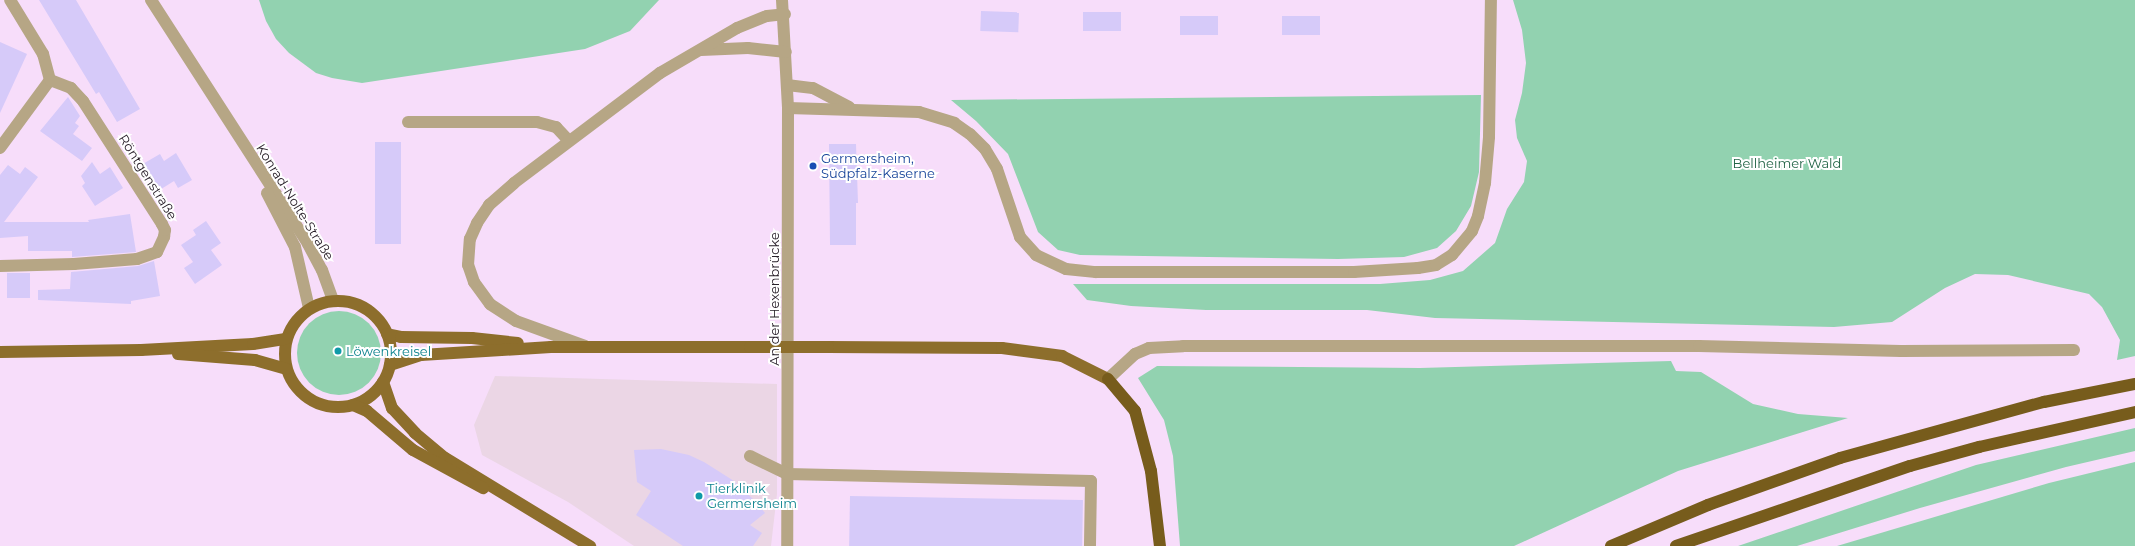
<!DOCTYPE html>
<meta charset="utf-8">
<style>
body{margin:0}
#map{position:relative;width:2135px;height:546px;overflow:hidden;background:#f7ddfa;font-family:Montserrat,sans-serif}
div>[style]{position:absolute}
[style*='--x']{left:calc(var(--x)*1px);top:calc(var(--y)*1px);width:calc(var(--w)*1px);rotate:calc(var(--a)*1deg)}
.commercial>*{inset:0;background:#ebd6e5}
.green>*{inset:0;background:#92d2b0}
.round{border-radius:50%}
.building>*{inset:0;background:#d6caf9;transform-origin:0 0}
.minor>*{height:12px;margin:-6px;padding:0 6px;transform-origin:6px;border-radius:6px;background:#b6a685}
.major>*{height:12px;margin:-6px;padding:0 6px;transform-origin:6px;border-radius:6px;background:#8d6e2c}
.major>.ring{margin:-6px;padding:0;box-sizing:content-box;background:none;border:12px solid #8d6e2c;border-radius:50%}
.highway>*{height:12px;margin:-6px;padding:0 6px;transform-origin:6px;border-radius:6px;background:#775c1c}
.major-bridge>*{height:12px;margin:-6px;padding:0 6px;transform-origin:6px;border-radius:6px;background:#8d6e2c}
.dots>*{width:11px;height:11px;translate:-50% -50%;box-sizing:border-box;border:2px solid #fff;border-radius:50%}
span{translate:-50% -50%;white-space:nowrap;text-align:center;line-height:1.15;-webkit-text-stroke:4px #fff;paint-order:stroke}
.transit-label{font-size:13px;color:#164399}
.left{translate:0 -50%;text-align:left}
.park-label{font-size:13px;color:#236547}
.street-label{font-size:13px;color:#29202a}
.culture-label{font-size:13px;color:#0d838f}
</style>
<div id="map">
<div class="commercial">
<i style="clip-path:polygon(495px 376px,777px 384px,777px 494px,771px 546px,634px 546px,568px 502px,482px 455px,474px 425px)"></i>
</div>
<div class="green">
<i style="clip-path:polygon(259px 0,659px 0,630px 31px,585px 49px,362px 83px,332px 78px,316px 73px,289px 53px,276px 39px,266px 21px)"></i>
<i style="clip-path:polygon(1513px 0,2135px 0,2135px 356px,2117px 360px,2120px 340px,2102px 307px,2089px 294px,2008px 275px,1975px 274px,1945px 288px,1892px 322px,1834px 327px,1435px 318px,1367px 310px,1206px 310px,1131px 306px,1087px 300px,1073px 284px,1380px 284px,1430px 280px,1463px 271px,1495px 243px,1507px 209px,1524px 182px,1527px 161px,1517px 138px,1515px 120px,1522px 93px,1526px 63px,1522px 30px)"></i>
<i style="clip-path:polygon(1481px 95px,1479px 172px,1471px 206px,1456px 231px,1437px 248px,1404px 257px,1338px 259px,1080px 255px,1058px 250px,1038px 232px,1008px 154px,976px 121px,951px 100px)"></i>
<i class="round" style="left:297px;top:311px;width:84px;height:84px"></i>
<i style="clip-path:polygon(1671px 361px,1676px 371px,1701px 372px,1753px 404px,1798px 414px,1848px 418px,1678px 471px,1514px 546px,1180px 546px,1173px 456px,1164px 420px,1138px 378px,1157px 366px,1420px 368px)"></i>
<i style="clip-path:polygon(2135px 428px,2135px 451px,2066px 467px,1920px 508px,1797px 546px,1738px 546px,1976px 465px)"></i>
<i style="clip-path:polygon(2135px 462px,2135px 546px,1837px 546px,2049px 483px)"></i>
</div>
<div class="building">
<i style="clip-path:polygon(39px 0,76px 0,140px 109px,117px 122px,99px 92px,96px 94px)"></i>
<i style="left:981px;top:11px;width:38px;height:20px;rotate:2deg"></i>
<i style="left:1083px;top:12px;width:38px;height:19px"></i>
<i style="left:1180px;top:16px;width:38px;height:19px"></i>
<i style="left:1282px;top:16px;width:38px;height:19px"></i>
<i style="clip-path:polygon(0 42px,27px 54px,0 113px)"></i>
<i style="clip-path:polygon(68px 97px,80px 116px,75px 123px,79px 126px,73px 134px,92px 148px,82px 161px,40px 131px)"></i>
<i style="left:375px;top:142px;width:26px;height:102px"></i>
<i style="clip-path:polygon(829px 144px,856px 144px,858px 203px,856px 203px,856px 245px,830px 245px)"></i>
<i style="clip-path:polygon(176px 153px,192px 180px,178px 188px,174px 181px,158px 191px,141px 165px,160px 154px,164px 161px)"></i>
<i style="clip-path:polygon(92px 162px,100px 174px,110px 167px,123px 188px,95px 206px,82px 186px,85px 183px,81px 176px)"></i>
<i style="clip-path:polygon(8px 165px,20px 174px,25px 167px,38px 177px,4px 222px,89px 222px,88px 220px,130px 214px,136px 252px,72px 257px,72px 251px,28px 251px,28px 236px,0 238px,0 175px)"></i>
<i style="clip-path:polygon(206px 221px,221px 243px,211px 250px,222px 265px,195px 284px,184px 268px,193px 262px,181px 245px,196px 235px,193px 230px)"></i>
<i style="clip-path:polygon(154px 261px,160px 296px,131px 301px,131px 304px,38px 300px,38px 290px,70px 289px,71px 272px,138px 266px)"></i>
<i style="left:7px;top:273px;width:23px;height:25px"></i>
<i style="clip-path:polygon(661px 449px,689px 455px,704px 462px,734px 481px,756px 502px,765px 513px,750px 525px,762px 533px,753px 546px,683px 546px,636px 515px,651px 491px,637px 482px,634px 450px)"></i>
<i style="left:850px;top:496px;width:233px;height:50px;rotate:1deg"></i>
</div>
<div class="minor">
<i style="--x:151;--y:0;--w:290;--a:57.2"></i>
<i style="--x:308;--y:244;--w:30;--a:62"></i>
<i style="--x:322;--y:270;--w:32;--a:70"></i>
<i style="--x:782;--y:0;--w:108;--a:86.8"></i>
<i style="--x:788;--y:108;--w:438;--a:90.1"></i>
<i style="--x:701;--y:50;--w:47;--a:-2.4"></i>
<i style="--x:748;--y:48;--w:38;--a:6"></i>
<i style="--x:787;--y:85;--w:26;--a:7"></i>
<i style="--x:813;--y:88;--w:41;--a:27.8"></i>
<i style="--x:788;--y:108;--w:131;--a:1.7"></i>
<i style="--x:919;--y:112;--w:37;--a:17"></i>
<i style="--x:954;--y:123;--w:19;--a:35"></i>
<i style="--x:970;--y:134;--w:21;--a:45"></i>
<i style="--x:985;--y:149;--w:23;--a:59"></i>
<i style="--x:997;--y:169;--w:72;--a:71.3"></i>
<i style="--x:1020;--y:237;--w:24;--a:48"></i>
<i style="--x:1036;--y:255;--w:33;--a:25"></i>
<i style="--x:1066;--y:269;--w:30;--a:6"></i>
<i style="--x:1096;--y:272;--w:258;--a:0"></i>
<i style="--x:1354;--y:272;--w:64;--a:-3.6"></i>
<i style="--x:1418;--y:268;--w:18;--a:-9"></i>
<i style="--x:1436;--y:265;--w:19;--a:-32"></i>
<i style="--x:1452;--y:255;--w:31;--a:-50"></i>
<i style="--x:1472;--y:231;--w:16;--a:-68"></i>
<i style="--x:1478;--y:216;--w:34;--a:-78"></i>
<i style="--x:1485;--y:183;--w:46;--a:-85"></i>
<i style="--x:1489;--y:137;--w:137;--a:-89.2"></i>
<i style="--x:408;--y:122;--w:129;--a:0"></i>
<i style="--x:537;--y:122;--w:20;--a:15"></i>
<i style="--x:556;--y:127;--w:19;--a:47"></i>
<i style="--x:0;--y:148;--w:84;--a:-53.7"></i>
<i style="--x:50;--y:80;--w:27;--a:-105"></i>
<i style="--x:43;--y:54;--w:63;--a:-121.4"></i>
<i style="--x:267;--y:193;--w:61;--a:62.6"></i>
<i style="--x:295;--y:247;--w:63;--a:77.1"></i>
<i style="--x:0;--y:266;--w:74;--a:-1.5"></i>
<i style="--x:74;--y:264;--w:63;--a:-4.5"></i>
<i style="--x:137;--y:259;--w:21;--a:-19"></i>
<i style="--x:157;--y:252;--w:17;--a:-65"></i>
<i style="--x:164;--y:237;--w:7;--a:-82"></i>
<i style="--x:165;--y:230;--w:7;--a:-117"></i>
<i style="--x:162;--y:224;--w:146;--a:-122.7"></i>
<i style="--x:83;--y:101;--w:18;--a:-133"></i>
<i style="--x:71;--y:88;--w:22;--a:-159"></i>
<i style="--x:585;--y:346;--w:73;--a:-160.1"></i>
<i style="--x:516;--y:321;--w:31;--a:-147"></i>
<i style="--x:490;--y:304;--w:27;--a:-126"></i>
<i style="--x:474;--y:282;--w:18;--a:-109"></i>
<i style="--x:468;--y:265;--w:26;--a:-86"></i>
<i style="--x:470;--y:239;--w:17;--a:-66"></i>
<i style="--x:477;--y:223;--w:22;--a:-56"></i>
<i style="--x:489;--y:205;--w:33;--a:-41"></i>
<i style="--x:514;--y:183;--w:183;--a:-37"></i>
<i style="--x:660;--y:73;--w:89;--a:-30.3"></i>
<i style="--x:737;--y:28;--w:32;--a:-22"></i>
<i style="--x:767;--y:16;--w:18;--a:-6"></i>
<i style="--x:1108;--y:379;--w:37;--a:-43"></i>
<i style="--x:1135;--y:354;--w:15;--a:-23"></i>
<i style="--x:1149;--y:348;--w:34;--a:-3"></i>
<i style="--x:1183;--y:346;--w:516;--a:0"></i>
<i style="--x:1699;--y:346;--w:202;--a:1.4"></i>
<i style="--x:1901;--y:351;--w:173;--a:-0.3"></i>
<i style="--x:750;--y:456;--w:41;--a:25.9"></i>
<i style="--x:787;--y:474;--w:304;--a:1.3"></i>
<i style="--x:1091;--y:481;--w:65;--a:90.9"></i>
</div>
<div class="major">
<i class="ring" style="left:285px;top:301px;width:94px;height:94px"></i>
<i style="--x:387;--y:334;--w:14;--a:12"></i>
<i style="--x:401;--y:337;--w:71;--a:0.8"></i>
<i style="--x:472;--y:338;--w:46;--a:6.2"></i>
<i style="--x:828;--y:347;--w:174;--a:0.3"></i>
<i style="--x:1002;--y:348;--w:61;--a:7.6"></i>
<i style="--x:1062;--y:356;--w:51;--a:26.6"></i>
<i style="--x:0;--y:352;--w:141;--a:-0.8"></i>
<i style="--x:141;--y:350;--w:112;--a:-3.1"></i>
<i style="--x:253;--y:344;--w:33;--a:-9"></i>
<i style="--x:178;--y:354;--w:77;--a:4.5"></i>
<i style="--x:255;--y:360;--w:32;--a:16"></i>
<i style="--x:390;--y:365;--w:33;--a:-18"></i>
<i style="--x:421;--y:355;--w:130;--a:-3.5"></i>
<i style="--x:551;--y:347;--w:199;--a:0"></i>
<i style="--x:383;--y:382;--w:28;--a:71"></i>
<i style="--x:392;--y:408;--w:34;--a:47"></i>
<i style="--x:415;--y:433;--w:39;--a:40"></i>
<i style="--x:445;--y:458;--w:170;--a:31.3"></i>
<i style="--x:353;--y:405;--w:15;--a:23"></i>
<i style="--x:367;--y:411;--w:60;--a:40.3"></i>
<i style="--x:413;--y:450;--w:80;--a:28.5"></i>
</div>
<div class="highway">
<i style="--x:1108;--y:379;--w:42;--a:49.8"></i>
<i style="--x:1135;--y:411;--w:62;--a:75.1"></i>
<i style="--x:1151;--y:471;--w:76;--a:83.2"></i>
<i style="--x:1611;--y:546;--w:105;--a:-22.9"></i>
<i style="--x:1708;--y:505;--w:140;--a:-19.6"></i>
<i style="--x:1840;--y:458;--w:212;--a:-15.4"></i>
<i style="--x:2044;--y:402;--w:93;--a:-11.2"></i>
<i style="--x:1676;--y:546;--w:247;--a:-18.9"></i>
<i style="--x:1910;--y:466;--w:72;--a:-15.4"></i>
<i style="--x:1979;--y:447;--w:160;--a:-12.6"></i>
</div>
<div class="major-bridge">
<i style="--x:750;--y:347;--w:78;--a:0"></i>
</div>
<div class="dots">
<i style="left:813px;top:166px;background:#1a4fb4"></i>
<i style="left:338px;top:351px;background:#0f9aa8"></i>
<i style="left:699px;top:496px;background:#0f9aa8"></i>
</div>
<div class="transit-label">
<span class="left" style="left:821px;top:166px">Germersheim,<br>Südpfalz-Kaserne</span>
</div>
<div class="park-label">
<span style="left:1787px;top:163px">Bellheimer Wald</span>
</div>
<div class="street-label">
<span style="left:148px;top:177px;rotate:58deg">Röntgenstraße</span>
<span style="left:295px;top:202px;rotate:58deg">Konrad-Nolte-Straße</span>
<span style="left:774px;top:299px;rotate:-90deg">An der Hexenbrücke</span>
</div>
<div class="culture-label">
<span class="left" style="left:346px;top:351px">Löwenkreisel</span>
<span class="left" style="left:707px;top:496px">Tierklinik<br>Germersheim</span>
</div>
</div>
